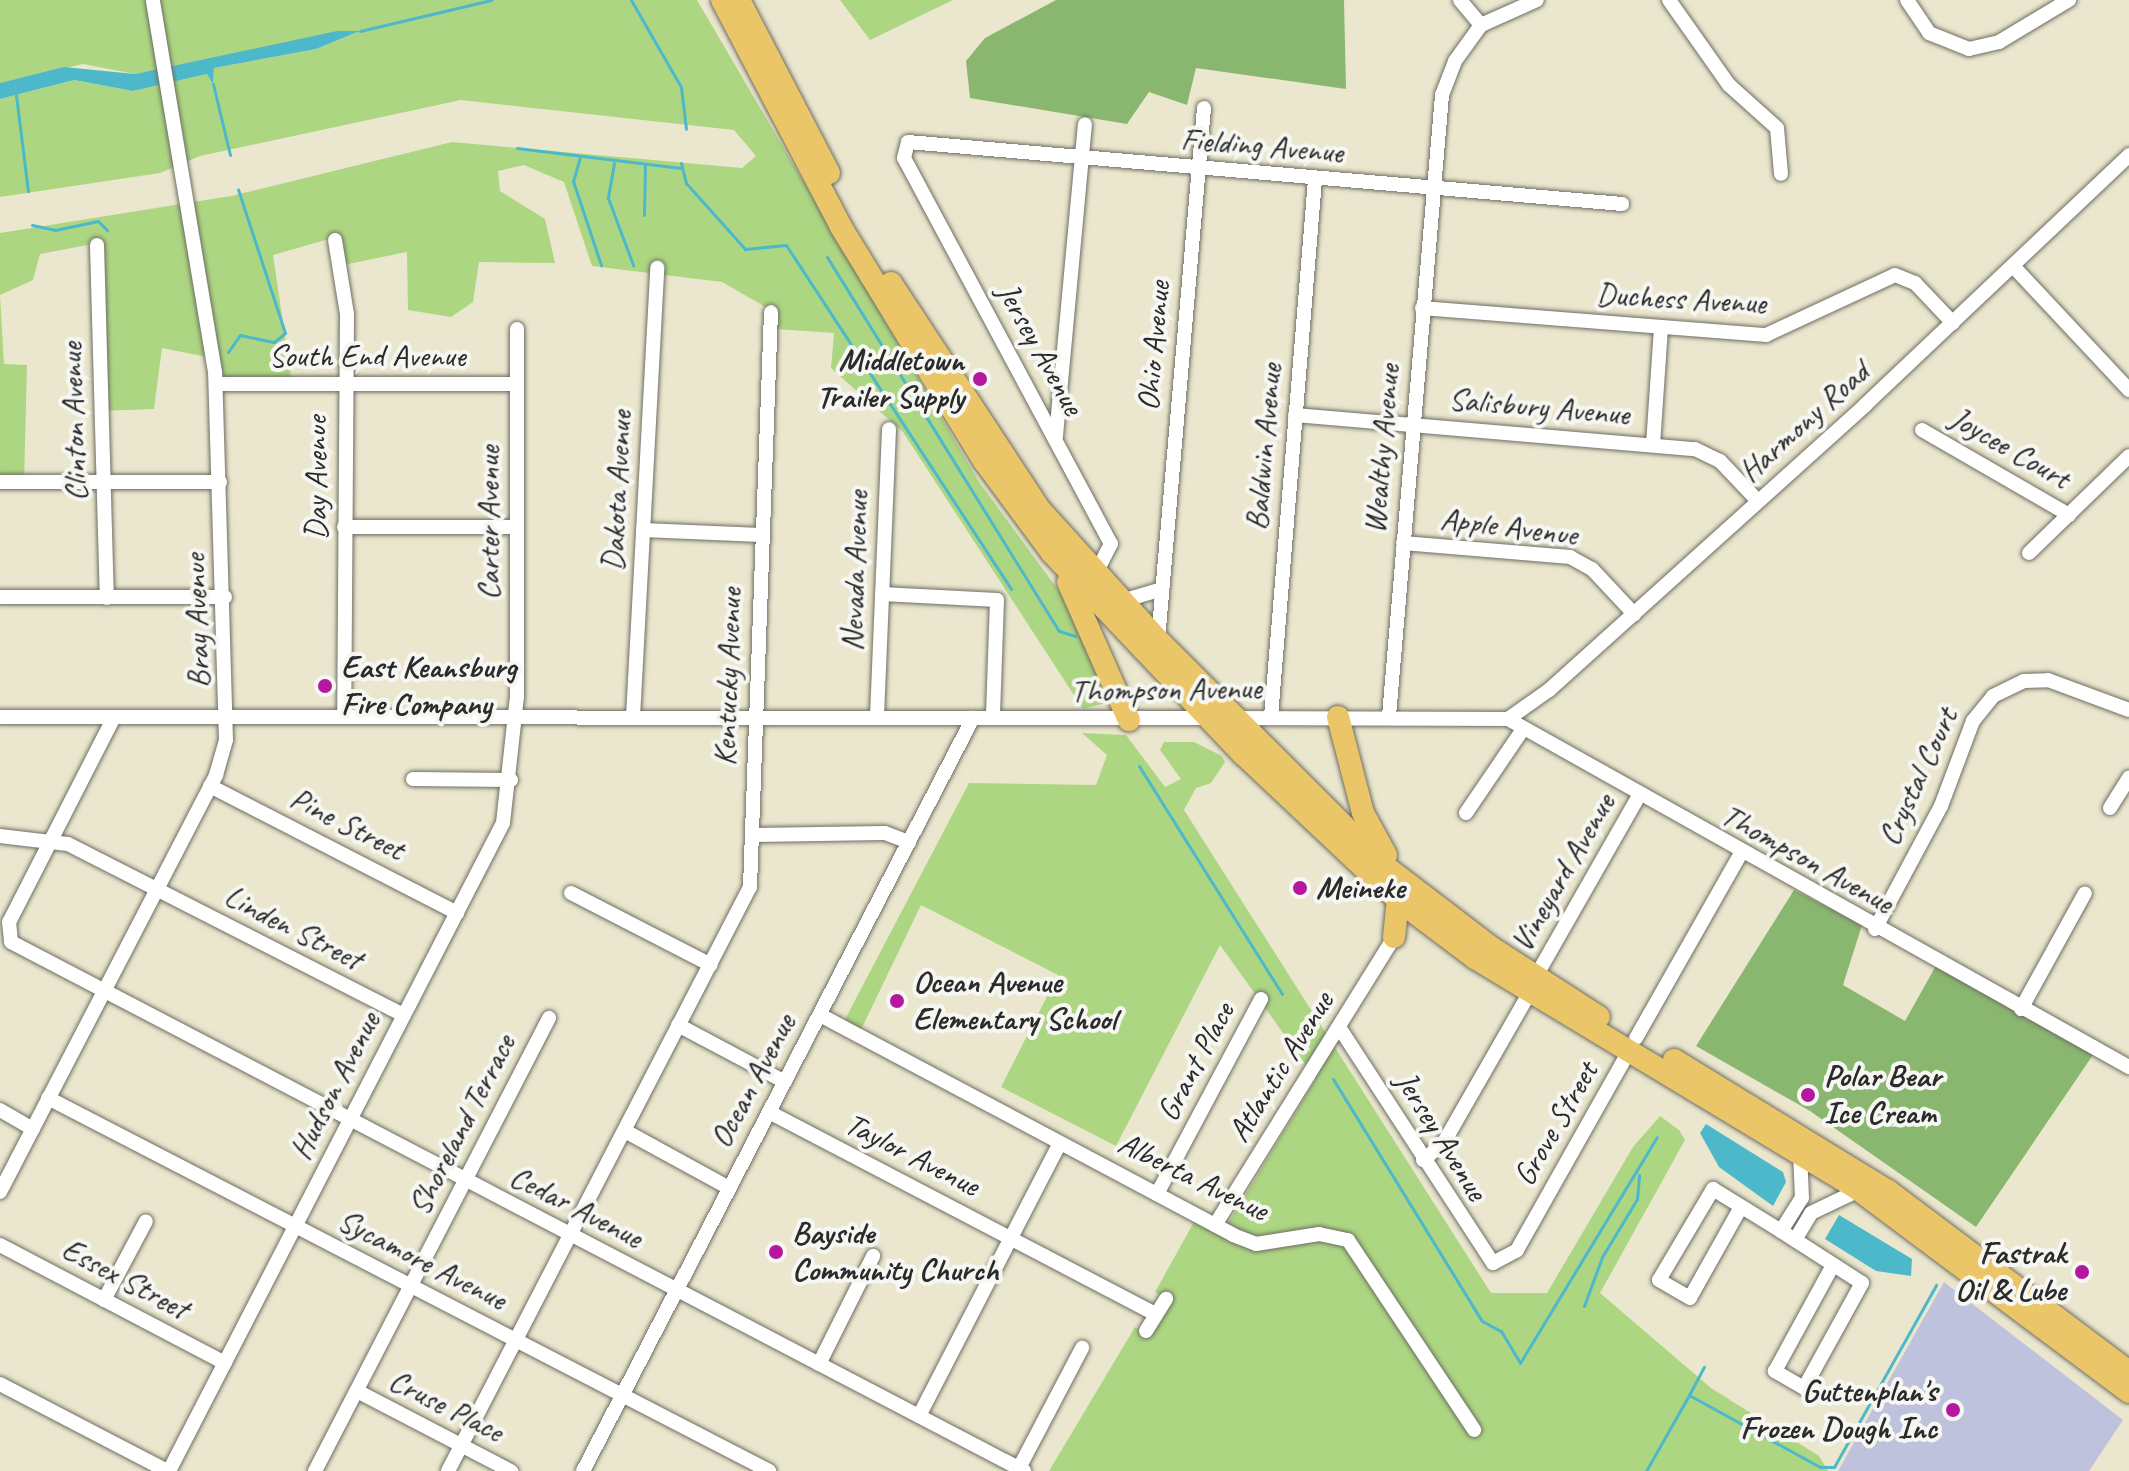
<!DOCTYPE html>
<style>
body{margin:0}
#map{position:relative;width:2129px;height:1471px;overflow:hidden;background:#ebe7ce;font-family:Caveat,sans-serif}
div>[style]{position:absolute}
[style*='--x']{left:calc(var(--x)*1px);top:calc(var(--y)*1px);width:calc(var(--w)*1px);rotate:calc(var(--a)*1deg)}
.industrial>*{inset:0;background:#bfc2dd}
.green>*{inset:0;background:#add682}
.forest>*{inset:0;background:#8ab770}
.water>*{inset:0;background:#4eb8cb}
.stream>*{height:3px;margin:-1.5px;padding:0 1.5px;transform-origin:1.5px;border-radius:1.5px;background:#4eb8cb}
.roads{filter:drop-shadow(0 0 2px #6e6d64) drop-shadow(0 0 2px #6e6d64)}
.minor>*{height:14px;margin:-7px;padding:0 7px;transform-origin:7px;border-radius:7px;background:#fff}
.highway>*{height:22px;margin:-11px;padding:0 11px;transform-origin:11px;border-radius:11px;background:#ebc669}
.dots>*{width:22px;height:22px;translate:-50% -50%;box-sizing:border-box;border:4px solid #f6f6f2;border-radius:50%}
span{translate:-50% -50%;white-space:nowrap;text-align:center;line-height:1.15;-webkit-text-stroke:8px #f6f6f2;paint-order:stroke}
.street-label{font-size:32px;color:#2b2b2b}
.poi-label{font-size:32px;color:#2b2b2b;font-weight:700}
.right{translate:-100% -50%;text-align:right}
.left{translate:0 -50%;text-align:left}
</style>
<div id="map">
<div class="industrial">
<i style="clip-path:polygon(1944px 1282px,2123px 1420px,2089px 1471px,1838px 1471px)"></i>
</div>
<div class="green">
<i style="clip-path:polygon(0 0,697px 0,979px 482px,1067px 602px,1109px 702px,1083px 709px,903px 432px,831px 368px,834px 333px,776px 329px,776px 313px,722px 282px,592px 266px,564px 182px,524px 165px,498px 171px,500px 191px,545px 219px,555px 263px,479px 262px,473px 302px,451px 317px,408px 310px,407px 252px,343px 265px,336px 237px,273px 255px,292px 383px,214px 385px,212px 358px,162px 348px,154px 409px,99px 411px,93px 244px,40px 254px,33px 280px,0 295px,4px 364px,27px 365px,24px 482px,0 483px,0 233px,231px 196px,452px 142px,742px 168px,756px 156px,734px 130px,461px 100px,200px 156px,160px 173px,0 197px,0 99px,74px 80px,133px 91px,207px 74px,213px 83px,214px 68px,316px 49px,358px 32px,135px 74px,83px 64px,0 83px)"></i>
<i style="clip-path:polygon(840px 0,953px 0,870px 40px)"></i>
<i style="clip-path:polygon(1082px 733px,1126px 735px,1165px 787px,1181px 779px,1160px 750px,1164px 742px,1194px 742px,1222px 756px,1225px 762px,1211px 783px,1196px 788px,1184px 810px,1491px 1293px,1547px 1293px,1633px 1147px,1660px 1116px,1679px 1130px,1685px 1140px,1600px 1293px,1711px 1388px,1819px 1456px,1828px 1471px,1049px 1471px,1135px 1327px,1150px 1335px,1170px 1301px,1155px 1292px,1194px 1222px,1221px 1235px,1316px 1079px,1220px 945px,1116px 1146px,1001px 1087px,1058px 975px,921px 905px,858px 1036px,841px 1027px,969px 783px,1096px 785px,1107px 755px)"></i>
</div>
<div class="forest">
<i style="clip-path:polygon(1056px 0,1344px 0,1346px 89px,1196px 68px,1187px 105px,1149px 92px,1127px 124px,970px 98px,966px 61px,985px 38px)"></i>
<i style="clip-path:polygon(1794px 890px,1862px 925px,1843px 985px,1905px 1021px,1938px 962px,2097px 1049px,1976px 1227px,1810px 1111px,1696px 1046px)"></i>
</div>
<div class="water">
<i style="clip-path:polygon(337px 31px,360px 31px,316px 49px,214px 68px,213px 84px,207px 74px,133px 91px,74px 80px,0 99px,0 83px,64px 67px,135px 74px)"></i>
<i style="clip-path:polygon(1706px 1124px,1783px 1172px,1786px 1182px,1773px 1206px,1719px 1167px,1700px 1133px)"></i>
<i style="clip-path:polygon(1839px 1215px,1912px 1259px,1911px 1276px,1876px 1271px,1825px 1239px)"></i>
</div>
<div class="stream">
<i style="--x:631;--y:0;--w:100;--a:60.1"></i>
<i style="--x:681;--y:87;--w:42;--a:83.2"></i>
<i style="--x:360;--y:31;--w:135;--a:-13.3"></i>
<i style="--x:213;--y:84;--w:73;--a:76.5"></i>
<i style="--x:16;--y:95;--w:97;--a:82.9"></i>
<i style="--x:517;--y:148;--w:165;--a:7"></i>
<i style="--x:580;--y:157;--w:25;--a:106"></i>
<i style="--x:573;--y:181;--w:89;--a:71.6"></i>
<i style="--x:614;--y:163;--w:36;--a:100"></i>
<i style="--x:608;--y:198;--w:72;--a:69.5"></i>
<i style="--x:681;--y:163;--w:21;--a:76"></i>
<i style="--x:686;--y:183;--w:89;--a:48.2"></i>
<i style="--x:745;--y:249;--w:41;--a:-5.6"></i>
<i style="--x:786;--y:245;--w:411;--a:56.8"></i>
<i style="--x:644;--y:215;--w:50;--a:-88.9"></i>
<i style="--x:32;--y:225;--w:24;--a:12"></i>
<i style="--x:55;--y:230;--w:44;--a:-11.8"></i>
<i style="--x:98;--y:221;--w:13;--a:45"></i>
<i style="--x:827;--y:257;--w:440;--a:58.2"></i>
<i style="--x:1059;--y:631;--w:17;--a:17"></i>
<i style="--x:851;--y:347;--w:17;--a:24"></i>
<i style="--x:228;--y:352;--w:21;--a:-55"></i>
<i style="--x:240;--y:335;--w:35;--a:12"></i>
<i style="--x:274;--y:342;--w:14;--a:-39"></i>
<i style="--x:285;--y:333;--w:151;--a:-108.1"></i>
<i style="--x:1139;--y:766;--w:269;--a:57.9"></i>
<i style="--x:1333;--y:1079;--w:284;--a:58.4"></i>
<i style="--x:1482;--y:1321;--w:21;--a:28"></i>
<i style="--x:1501;--y:1331;--w:37;--a:59"></i>
<i style="--x:1520;--y:1363;--w:264;--a:-58.8"></i>
<i style="--x:1584;--y:1306;--w:52;--a:-69.8"></i>
<i style="--x:1602;--y:1257;--w:68;--a:-58.9"></i>
<i style="--x:1637;--y:1199;--w:24;--a:-85"></i>
<i style="--x:1689;--y:1395;--w:32;--a:-62"></i>
<i style="--x:1646;--y:1471;--w:87;--a:-60.5"></i>
<i style="--x:1689;--y:1395;--w:149;--a:28.8"></i>
<i style="--x:1820;--y:1467;--w:14;--a:0"></i>
<i style="--x:1834;--y:1467;--w:209;--a:-60.7"></i>
</div>
<div class="roads">
<div class="minor">
<i style="--x:1460;--y:0;--w:33;--a:50"></i>
<i style="--x:1669;--y:0;--w:104;--a:54.8"></i>
<i style="--x:1729;--y:85;--w:64;--a:41.9"></i>
<i style="--x:1777;--y:128;--w:46;--a:85"></i>
<i style="--x:1907;--y:0;--w:40;--a:56"></i>
<i style="--x:1929;--y:33;--w:43;--a:21.8"></i>
<i style="--x:1969;--y:49;--w:31;--a:-13"></i>
<i style="--x:1999;--y:42;--w:82;--a:-31"></i>
<i style="--x:335;--y:240;--w:75;--a:80.8"></i>
<i style="--x:347;--y:314;--w:403;--a:90.4"></i>
<i style="--x:97;--y:245;--w:353;--a:88.4"></i>
<i style="--x:2013;--y:266;--w:170;--a:46.9"></i>
<i style="--x:1422;--y:308;--w:345;--a:4.5"></i>
<i style="--x:1766;--y:335;--w:142;--a:-24.9"></i>
<i style="--x:1895;--y:275;--w:22;--a:22"></i>
<i style="--x:1915;--y:283;--w:55;--a:46.5"></i>
<i style="--x:216;--y:384;--w:301;--a:0"></i>
<i style="--x:1295;--y:415;--w:401;--a:4.9"></i>
<i style="--x:1695;--y:449;--w:28;--a:26"></i>
<i style="--x:1720;--y:461;--w:55;--a:46.5"></i>
<i style="--x:1922;--y:430;--w:170;--a:30"></i>
<i style="--x:1056;--y:436;--w:313;--a:-84.7"></i>
<i style="--x:1653;--y:445;--w:117;--a:-86.1"></i>
<i style="--x:0;--y:482;--w:220;--a:0"></i>
<i style="--x:344;--y:527;--w:173;--a:0"></i>
<i style="--x:643;--y:530;--w:118;--a:2.4"></i>
<i style="--x:1403;--y:543;--w:168;--a:4.8"></i>
<i style="--x:1570;--y:557;--w:25;--a:29"></i>
<i style="--x:1592;--y:569;--w:62;--a:47"></i>
<i style="--x:2029;--y:553;--w:139;--a:-44.1"></i>
<i style="--x:1096;--y:573;--w:33;--a:-63"></i>
<i style="--x:1111;--y:544;--w:438;--a:-118.2"></i>
<i style="--x:904;--y:158;--w:16;--a:-76"></i>
<i style="--x:908;--y:142;--w:717;--a:4.96"></i>
<i style="--x:882;--y:594;--w:115;--a:3"></i>
<i style="--x:997;--y:600;--w:117;--a:92"></i>
<i style="--x:0;--y:597;--w:225;--a:0"></i>
<i style="--x:1122;--y:601;--w:42;--a:-16.7"></i>
<i style="--x:1158;--y:640;--w:534;--a:-85.06"></i>
<i style="--x:877;--y:716;--w:287;--a:-87.6"></i>
<i style="--x:1389;--y:716;--w:623;--a:-85.12"></i>
<i style="--x:1442;--y:95;--w:36;--a:-69"></i>
<i style="--x:1455;--y:61;--w:44;--a:-54.2"></i>
<i style="--x:1481;--y:25;--w:61;--a:-24.1"></i>
<i style="--x:0;--y:717;--w:1211;--a:0.05"></i>
<i style="--x:633;--y:717;--w:450;--a:-86.9"></i>
<i style="--x:1271;--y:717;--w:539;--a:-85.32"></i>
<i style="--x:1232;--y:718;--w:276;--a:0.2"></i>
<i style="--x:1508;--y:719;--w:712;--a:29.27"></i>
<i style="--x:1508;--y:719;--w:50;--a:-35.3"></i>
<i style="--x:1549;--y:690;--w:426;--a:-42"></i>
<i style="--x:1865;--y:405;--w:364;--a:-43.4"></i>
<i style="--x:112;--y:721;--w:226;--a:117.1"></i>
<i style="--x:9;--y:922;--w:20;--a:84"></i>
<i style="--x:11;--y:942;--w:1143;--a:27.57"></i>
<i style="--x:413;--y:779;--w:98;--a:0.6"></i>
<i style="--x:210;--y:786;--w:278;--a:27.2"></i>
<i style="--x:2110;--y:808;--w:36;--a:-58"></i>
<i style="--x:1466;--y:813;--w:102;--a:-55.8"></i>
<i style="--x:754;--y:835;--w:131;--a:-0.9"></i>
<i style="--x:885;--y:833;--w:26;--a:21"></i>
<i style="--x:0;--y:836;--w:68;--a:6.7"></i>
<i style="--x:68;--y:844;--w:377;--a:27"></i>
<i style="--x:571;--y:893;--w:157;--a:27.2"></i>
<i style="--x:1875;--y:929;--w:140;--a:-61.8"></i>
<i style="--x:1941;--y:806;--w:91;--a:-69.4"></i>
<i style="--x:1973;--y:721;--w:32;--a:-51"></i>
<i style="--x:1993;--y:696;--w:34;--a:-26"></i>
<i style="--x:2024;--y:681;--w:24;--a:-2"></i>
<i style="--x:2048;--y:680;--w:86;--a:20.3"></i>
<i style="--x:1535;--y:978;--w:210;--a:-60.3"></i>
<i style="--x:2021;--y:1009;--w:132;--a:-61.1"></i>
<i style="--x:820;--y:1015;--w:468;--a:28"></i>
<i style="--x:1233;--y:1235;--w:25;--a:21"></i>
<i style="--x:1256;--y:1244;--w:64;--a:-9"></i>
<i style="--x:1319;--y:1234;--w:30;--a:12"></i>
<i style="--x:1348;--y:1240;--w:228;--a:56.4"></i>
<i style="--x:678;--y:1025;--w:121;--a:28"></i>
<i style="--x:1339;--y:1027;--w:282;--a:56.9"></i>
<i style="--x:1493;--y:1263;--w:27;--a:-28"></i>
<i style="--x:1517;--y:1250;--w:228;--a:-60.6"></i>
<i style="--x:1636;--y:1038;--w:210;--a:-60.4"></i>
<i style="--x:48;--y:1098;--w:812;--a:27.35"></i>
<i style="--x:0;--y:1110;--w:38;--a:30"></i>
<i style="--x:769;--y:1112;--w:437;--a:27.6"></i>
<i style="--x:625;--y:1131;--w:119;--a:28.7"></i>
<i style="--x:1423;--y:1160;--w:26;--a:-39"></i>
<i style="--x:1443;--y:1144;--w:173;--a:-60.2"></i>
<i style="--x:0;--y:1192;--w:470;--a:-62.6"></i>
<i style="--x:216;--y:775;--w:36;--a:-74"></i>
<i style="--x:226;--y:740;--w:368;--a:-91.7"></i>
<i style="--x:215;--y:372;--w:377;--a:-99.5"></i>
<i style="--x:1157;--y:1194;--w:221;--a:-61.9"></i>
<i style="--x:1741;--y:1207;--w:104;--a:119.3"></i>
<i style="--x:1690;--y:1298;--w:36;--a:-150"></i>
<i style="--x:1659;--y:1280;--w:106;--a:-59.3"></i>
<i style="--x:1713;--y:1189;--w:80;--a:31.7"></i>
<i style="--x:1781;--y:1231;--w:96;--a:32.7"></i>
<i style="--x:1862;--y:1283;--w:120;--a:118.9"></i>
<i style="--x:1804;--y:1388;--w:34;--a:-150"></i>
<i style="--x:1775;--y:1371;--w:121;--a:-61.3"></i>
<i style="--x:1215;--y:1225;--w:339;--a:-58.1"></i>
<i style="--x:1781;--y:1231;--w:39;--a:-58"></i>
<i style="--x:1802;--y:1198;--w:45;--a:-92.5"></i>
<i style="--x:1795;--y:1240;--w:31;--a:-59"></i>
<i style="--x:1811;--y:1213;--w:53;--a:-25.6"></i>
<i style="--x:0;--y:1245;--w:254;--a:27.7"></i>
<i style="--x:104;--y:1300;--w:89;--a:-62"></i>
<i style="--x:1146;--y:1331;--w:38;--a:-58"></i>
<i style="--x:819;--y:1364;--w:121;--a:-63.4"></i>
<i style="--x:0;--y:1384;--w:188;--a:27.5"></i>
<i style="--x:357;--y:1391;--w:174;--a:27.5"></i>
<i style="--x:919;--y:1416;--w:307;--a:-62.7"></i>
<i style="--x:1019;--y:1468;--w:136;--a:-62.3"></i>
<i style="--x:169;--y:1471;--w:729;--a:-62.73"></i>
<i style="--x:503;--y:823;--w:127;--a:-83.7"></i>
<i style="--x:517;--y:697;--w:368;--a:-90"></i>
<i style="--x:315;--y:1471;--w:510;--a:-62.68"></i>
<i style="--x:448;--y:1471;--w:657;--a:-62.66"></i>
<i style="--x:750;--y:887;--w:575;--a:-87.91"></i>
<i style="--x:583;--y:1471;--w:848;--a:-62.62"></i>
</div>
<div class="highway">
<i style="--x:722;--y:0;--w:256;--a:62.3"></i>
<i style="--x:841;--y:227;--w:274;--a:58.6"></i>
<i style="--x:984;--y:461;--w:114;--a:53.5"></i>
<i style="--x:1052;--y:553;--w:277;--a:46.5"></i>
<i style="--x:1243;--y:754;--w:213;--a:43.3"></i>
<i style="--x:1398;--y:900;--w:96;--a:37"></i>
<i style="--x:1475;--y:958;--w:449;--a:31.1"></i>
<i style="--x:1859;--y:1190;--w:337;--a:36.8"></i>
<i style="--x:739;--y:0;--w:195;--a:62.5"></i>
<i style="--x:891;--y:283;--w:273;--a:56.7"></i>
<i style="--x:1041;--y:511;--w:174;--a:47.8"></i>
<i style="--x:1158;--y:640;--w:317;--a:45"></i>
<i style="--x:1382;--y:864;--w:138;--a:37.4"></i>
<i style="--x:1492;--y:948;--w:127;--a:32.8"></i>
<i style="--x:1068;--y:582;--w:151;--a:66.2"></i>
<i style="--x:1338;--y:717;--w:99;--a:75.4"></i>
<i style="--x:1363;--y:813;--w:48;--a:61.3"></i>
<i style="--x:1394;--y:937;--w:37;--a:-84"></i>
<i style="--x:1674;--y:1060;--w:251;--a:31.5"></i>
<i style="--x:1888;--y:1191;--w:301;--a:36.9"></i>
</div>
</div>
<div class="dots">
<i style="left:980px;top:379px;background:#b5179e"></i>
<i style="left:325px;top:686px;background:#b5179e"></i>
<i style="left:1300px;top:888px;background:#b5179e"></i>
<i style="left:897px;top:1001px;background:#b5179e"></i>
<i style="left:1808px;top:1095px;background:#b5179e"></i>
<i style="left:776px;top:1252px;background:#b5179e"></i>
<i style="left:2082px;top:1272px;background:#b5179e"></i>
<i style="left:1953px;top:1410px;background:#b5179e"></i>
</div>
<div class="street-label">
<span style="left:1262px;top:146px;rotate:5deg">Fielding Avenue</span>
<span style="left:1681px;top:299px;rotate:3deg">Duchess Avenue</span>
<span style="left:1154px;top:346px;rotate:-85deg">Ohio Avenue</span>
<span style="left:1040px;top:349px;rotate:61deg">Jersey Avenue</span>
<span style="left:367px;top:356px">South End Avenue</span>
<span style="left:1539px;top:407px;rotate:5deg">Salisbury Avenue</span>
<span style="left:74px;top:422px;rotate:-92deg">Clinton Avenue</span>
<span style="left:1804px;top:422px;rotate:-42deg">Harmony Road</span>
<span style="left:1264px;top:447px;rotate:-85deg">Baldwin Avenue</span>
<span style="left:2010px;top:448px;rotate:30deg">Joycee Court</span>
<span style="left:1382px;top:449px;rotate:-85deg">Wealthy Avenue</span>
<span style="left:316px;top:478px;rotate:-90deg">Day Avenue</span>
<span style="left:617px;top:491px;rotate:-87deg">Dakota Avenue</span>
<span style="left:489px;top:523px;rotate:-90deg">Carter Avenue</span>
<span style="left:1509px;top:527px;rotate:7deg">Apple Avenue</span>
<span style="left:855px;top:571px;rotate:-88deg">Nevada Avenue</span>
<span style="left:197px;top:621px;rotate:-92deg">Bray Avenue</span>
<span style="left:728px;top:677px;rotate:-88deg">Kentucky Avenue</span>
<span style="left:1166px;top:690px;rotate:-1deg">Thompson Avenue</span>
<span style="left:1918px;top:777px;rotate:-65deg">Crystal Court</span>
<span style="left:347px;top:824px;rotate:27deg">Pine Street</span>
<span style="left:1807px;top:859px;rotate:29deg">Thompson Avenue</span>
<span style="left:1563px;top:873px;rotate:-60deg">Vineyard Avenue</span>
<span style="left:293px;top:928px;rotate:27deg">Linden Street</span>
<span style="left:1196px;top:1062px;rotate:-62deg">Grant Place</span>
<span style="left:1281px;top:1067px;rotate:-58deg">Atlantic Avenue</span>
<span style="left:753px;top:1081px;rotate:-62deg">Ocean Avenue</span>
<span style="left:335px;top:1086px;rotate:-63deg">Hudson Avenue</span>
<span style="left:1556px;top:1124px;rotate:-60deg">Grove Street</span>
<span style="left:462px;top:1125px;rotate:-63deg">Shoreland Terrace</span>
<span style="left:1441px;top:1136px;rotate:58deg">Jersey Avenue</span>
<span style="left:912px;top:1155px;rotate:27deg">Taylor Avenue</span>
<span style="left:1193px;top:1177px;rotate:26deg">Alberta Avenue</span>
<span style="left:576px;top:1207px;rotate:27deg">Cedar Avenue</span>
<span style="left:422px;top:1260px;rotate:27deg">Sycamore Avenue</span>
<span style="left:125px;top:1279px;rotate:28deg">Essex Street</span>
<span style="left:446px;top:1406px;rotate:27deg">Cruse Place</span>
</div>
<div class="poi-label">
<span class="right" style="left:964px;top:379px">Middletown<br>Trailer Supply</span>
<span class="left" style="left:341px;top:686px">East Keansburg<br>Fire Company</span>
<span class="left" style="left:1316px;top:888px">Meineke</span>
<span class="left" style="left:913px;top:1001px">Ocean Avenue<br>Elementary School</span>
<span class="left" style="left:1824px;top:1095px">Polar Bear<br>Ice Cream</span>
<span class="left" style="left:792px;top:1252px">Bayside<br>Community Church</span>
<span class="right" style="left:2066px;top:1272px">Fastrak<br>Oil &amp; Lube</span>
<span class="right" style="left:1937px;top:1410px">Guttenplan's<br>Frozen Dough Inc</span>
</div>
</div>
